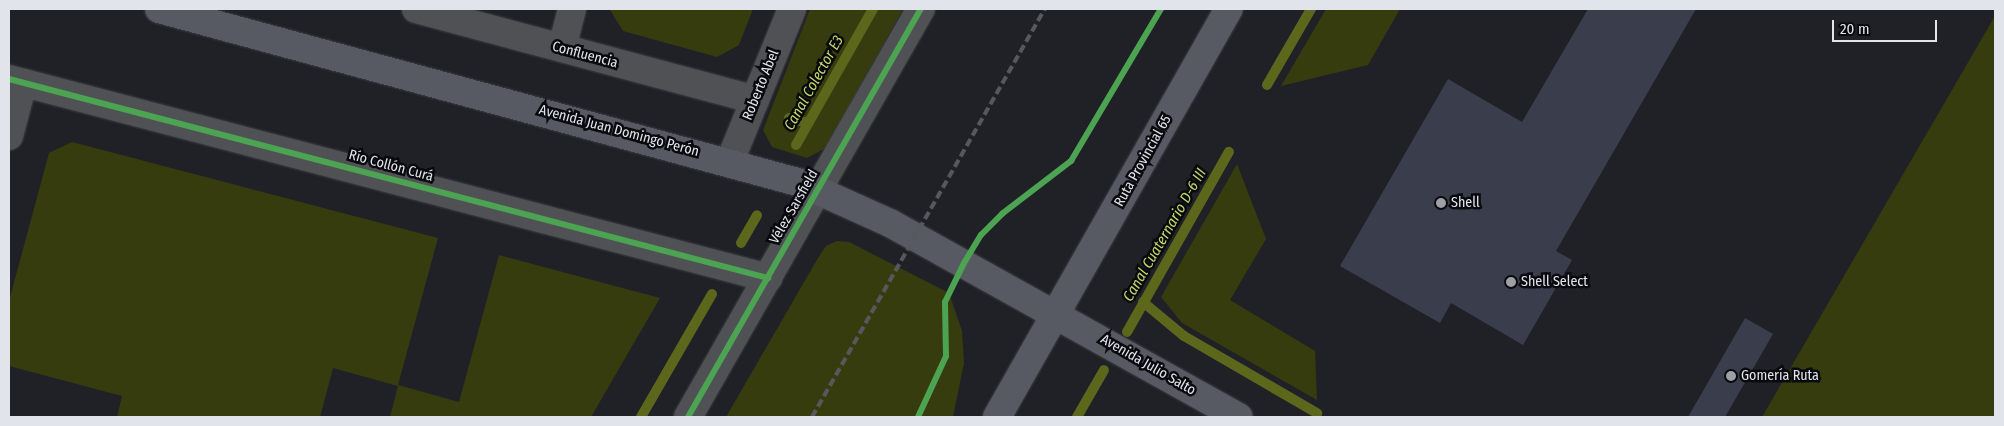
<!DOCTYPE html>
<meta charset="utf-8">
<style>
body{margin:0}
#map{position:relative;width:2004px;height:426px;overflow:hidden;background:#202127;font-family:"Fira Sans Condensed",sans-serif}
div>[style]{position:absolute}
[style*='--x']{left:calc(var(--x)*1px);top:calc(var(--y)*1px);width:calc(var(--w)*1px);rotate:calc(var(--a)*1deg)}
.green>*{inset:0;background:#363c0e}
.stream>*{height:10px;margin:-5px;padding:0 5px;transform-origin:5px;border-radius:5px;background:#5c671c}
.building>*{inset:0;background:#3a3d4c}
.roads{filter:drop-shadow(0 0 1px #3d3e43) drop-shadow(0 0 1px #3d3e43)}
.minor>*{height:28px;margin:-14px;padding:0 14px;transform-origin:14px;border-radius:14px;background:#505155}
.tertiary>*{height:28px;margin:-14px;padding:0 14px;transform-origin:14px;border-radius:14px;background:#505155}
.primary>*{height:28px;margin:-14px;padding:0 14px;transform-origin:14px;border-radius:14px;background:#575a62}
.rail>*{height:4px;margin-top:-2px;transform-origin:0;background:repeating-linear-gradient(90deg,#57585d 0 8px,transparent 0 12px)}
.cycleway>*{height:6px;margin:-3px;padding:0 3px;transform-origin:3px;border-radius:3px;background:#4ca352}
.dots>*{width:14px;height:14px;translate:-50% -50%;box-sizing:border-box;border:2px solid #090a0e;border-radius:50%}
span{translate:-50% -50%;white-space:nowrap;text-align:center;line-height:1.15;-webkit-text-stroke:5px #090a0e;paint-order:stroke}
.street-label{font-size:14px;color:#e2e4eb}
.poi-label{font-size:14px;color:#e2e4eb}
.left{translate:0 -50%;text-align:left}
.water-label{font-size:15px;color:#c5d76b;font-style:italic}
.frame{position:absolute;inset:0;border:10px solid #e2e4eb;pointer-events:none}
.scale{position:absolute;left:1832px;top:20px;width:105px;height:22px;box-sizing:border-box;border:2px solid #e2e4eb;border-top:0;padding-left:6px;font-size:15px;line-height:18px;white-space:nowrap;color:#e2e4eb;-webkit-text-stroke:4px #090a0e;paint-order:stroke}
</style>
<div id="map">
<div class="green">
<i style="clip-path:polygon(753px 9px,739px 45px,717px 57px,623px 31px,610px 10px)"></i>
<i style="clip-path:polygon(810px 9px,903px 9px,826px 148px,807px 158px,772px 147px,763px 130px)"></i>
<i style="clip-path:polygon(1326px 9px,1400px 9px,1368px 65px,1281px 86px)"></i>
<i style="clip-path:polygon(1995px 16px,1995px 417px,1762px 417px)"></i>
<i style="clip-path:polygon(72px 142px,438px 238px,398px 385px,459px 402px,499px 255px,660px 298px,591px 417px,390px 417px,398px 386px,333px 368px,320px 417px,117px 417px,122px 396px,9px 366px,9px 301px,49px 153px)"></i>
<i style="clip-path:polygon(1237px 164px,1266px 239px,1230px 300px,1315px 351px,1317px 400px,1182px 323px,1161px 297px)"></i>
<i style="clip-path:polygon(837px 241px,849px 242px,949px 293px,962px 331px,964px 363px,953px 417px,726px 417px,818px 258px,826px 246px)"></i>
</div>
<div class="stream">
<i style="--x:1267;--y:85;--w:88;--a:-59.9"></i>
<i style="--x:789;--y:118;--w:20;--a:15"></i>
<i style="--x:796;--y:145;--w:156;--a:-60.5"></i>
<i style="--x:741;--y:243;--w:32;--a:-60"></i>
<i style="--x:1143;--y:302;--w:53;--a:39.7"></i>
<i style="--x:1184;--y:336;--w:154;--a:30.1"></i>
<i style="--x:1127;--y:332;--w:207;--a:-60.5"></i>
<i style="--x:641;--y:417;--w:142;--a:-60"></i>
<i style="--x:1077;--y:417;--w:54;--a:-60.1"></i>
</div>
<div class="building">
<i style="clip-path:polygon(1588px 9px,1696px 9px,1556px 251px,1572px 260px,1523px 345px,1451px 303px,1440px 323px,1340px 266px,1448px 79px,1522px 122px)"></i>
<i style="clip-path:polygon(1745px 318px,1773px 334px,1725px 417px,1688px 417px)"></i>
</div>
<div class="roads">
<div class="minor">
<i style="--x:416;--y:9;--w:351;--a:15"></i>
<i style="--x:562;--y:48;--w:40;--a:-75.6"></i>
<i style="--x:9;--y:79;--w:785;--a:14.69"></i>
<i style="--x:9;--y:136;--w:55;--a:-75.2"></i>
<i style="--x:730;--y:161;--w:164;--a:-67.8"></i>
</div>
<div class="tertiary">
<i style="--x:688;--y:417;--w:470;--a:-60.3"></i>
</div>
<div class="primary">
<i style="--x:159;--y:9;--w:665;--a:15.16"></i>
<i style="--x:801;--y:183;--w:98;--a:24.2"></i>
<i style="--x:890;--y:223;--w:399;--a:29.1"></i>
<i style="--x:997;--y:417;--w:469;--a:-60.4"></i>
</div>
</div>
<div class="rail">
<i style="--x:812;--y:417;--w:470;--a:-60.3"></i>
</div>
<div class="cycleway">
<i style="--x:9;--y:79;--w:785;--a:14.69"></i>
<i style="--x:688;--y:417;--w:470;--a:-60.3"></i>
<i style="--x:918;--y:417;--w:67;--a:-65.3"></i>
<i style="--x:946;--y:356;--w:54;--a:-91.1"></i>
<i style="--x:945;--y:302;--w:43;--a:-64"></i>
<i style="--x:964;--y:263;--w:33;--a:-59"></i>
<i style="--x:981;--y:235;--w:31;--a:-45"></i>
<i style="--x:1003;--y:213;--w:86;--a:-37.4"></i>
<i style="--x:1071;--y:161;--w:177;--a:-59.4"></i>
</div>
<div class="dots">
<i style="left:1441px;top:203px;background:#9ea0a6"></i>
<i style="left:1511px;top:282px;background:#9ea0a6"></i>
<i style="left:1731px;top:376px;background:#9ea0a6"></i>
</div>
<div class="street-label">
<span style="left:585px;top:55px;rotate:15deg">Confluencia</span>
<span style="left:761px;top:85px;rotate:-68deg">Roberto Abel</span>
<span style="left:619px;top:131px;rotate:15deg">Avenida Juan Domingo Perón</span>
<span style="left:1143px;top:161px;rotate:-61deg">Ruta Provincial 65</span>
<span style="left:391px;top:166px;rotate:15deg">Río Collón Curá</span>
<span style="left:794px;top:207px;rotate:-60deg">Vélez Sarsfield</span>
<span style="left:1148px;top:365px;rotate:30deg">Avenida Julio Salto</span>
</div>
<div class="poi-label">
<span class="left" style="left:1451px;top:203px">Shell</span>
<span class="left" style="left:1521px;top:282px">Shell Select</span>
<span class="left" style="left:1741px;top:376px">Gomería Ruta</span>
</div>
<div class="water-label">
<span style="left:814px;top:83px;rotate:-61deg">Canal Colector E3</span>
<span style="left:1165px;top:235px;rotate:-60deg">Canal Cuaternario D-6 III</span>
</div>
<div class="frame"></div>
<div class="scale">20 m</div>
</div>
